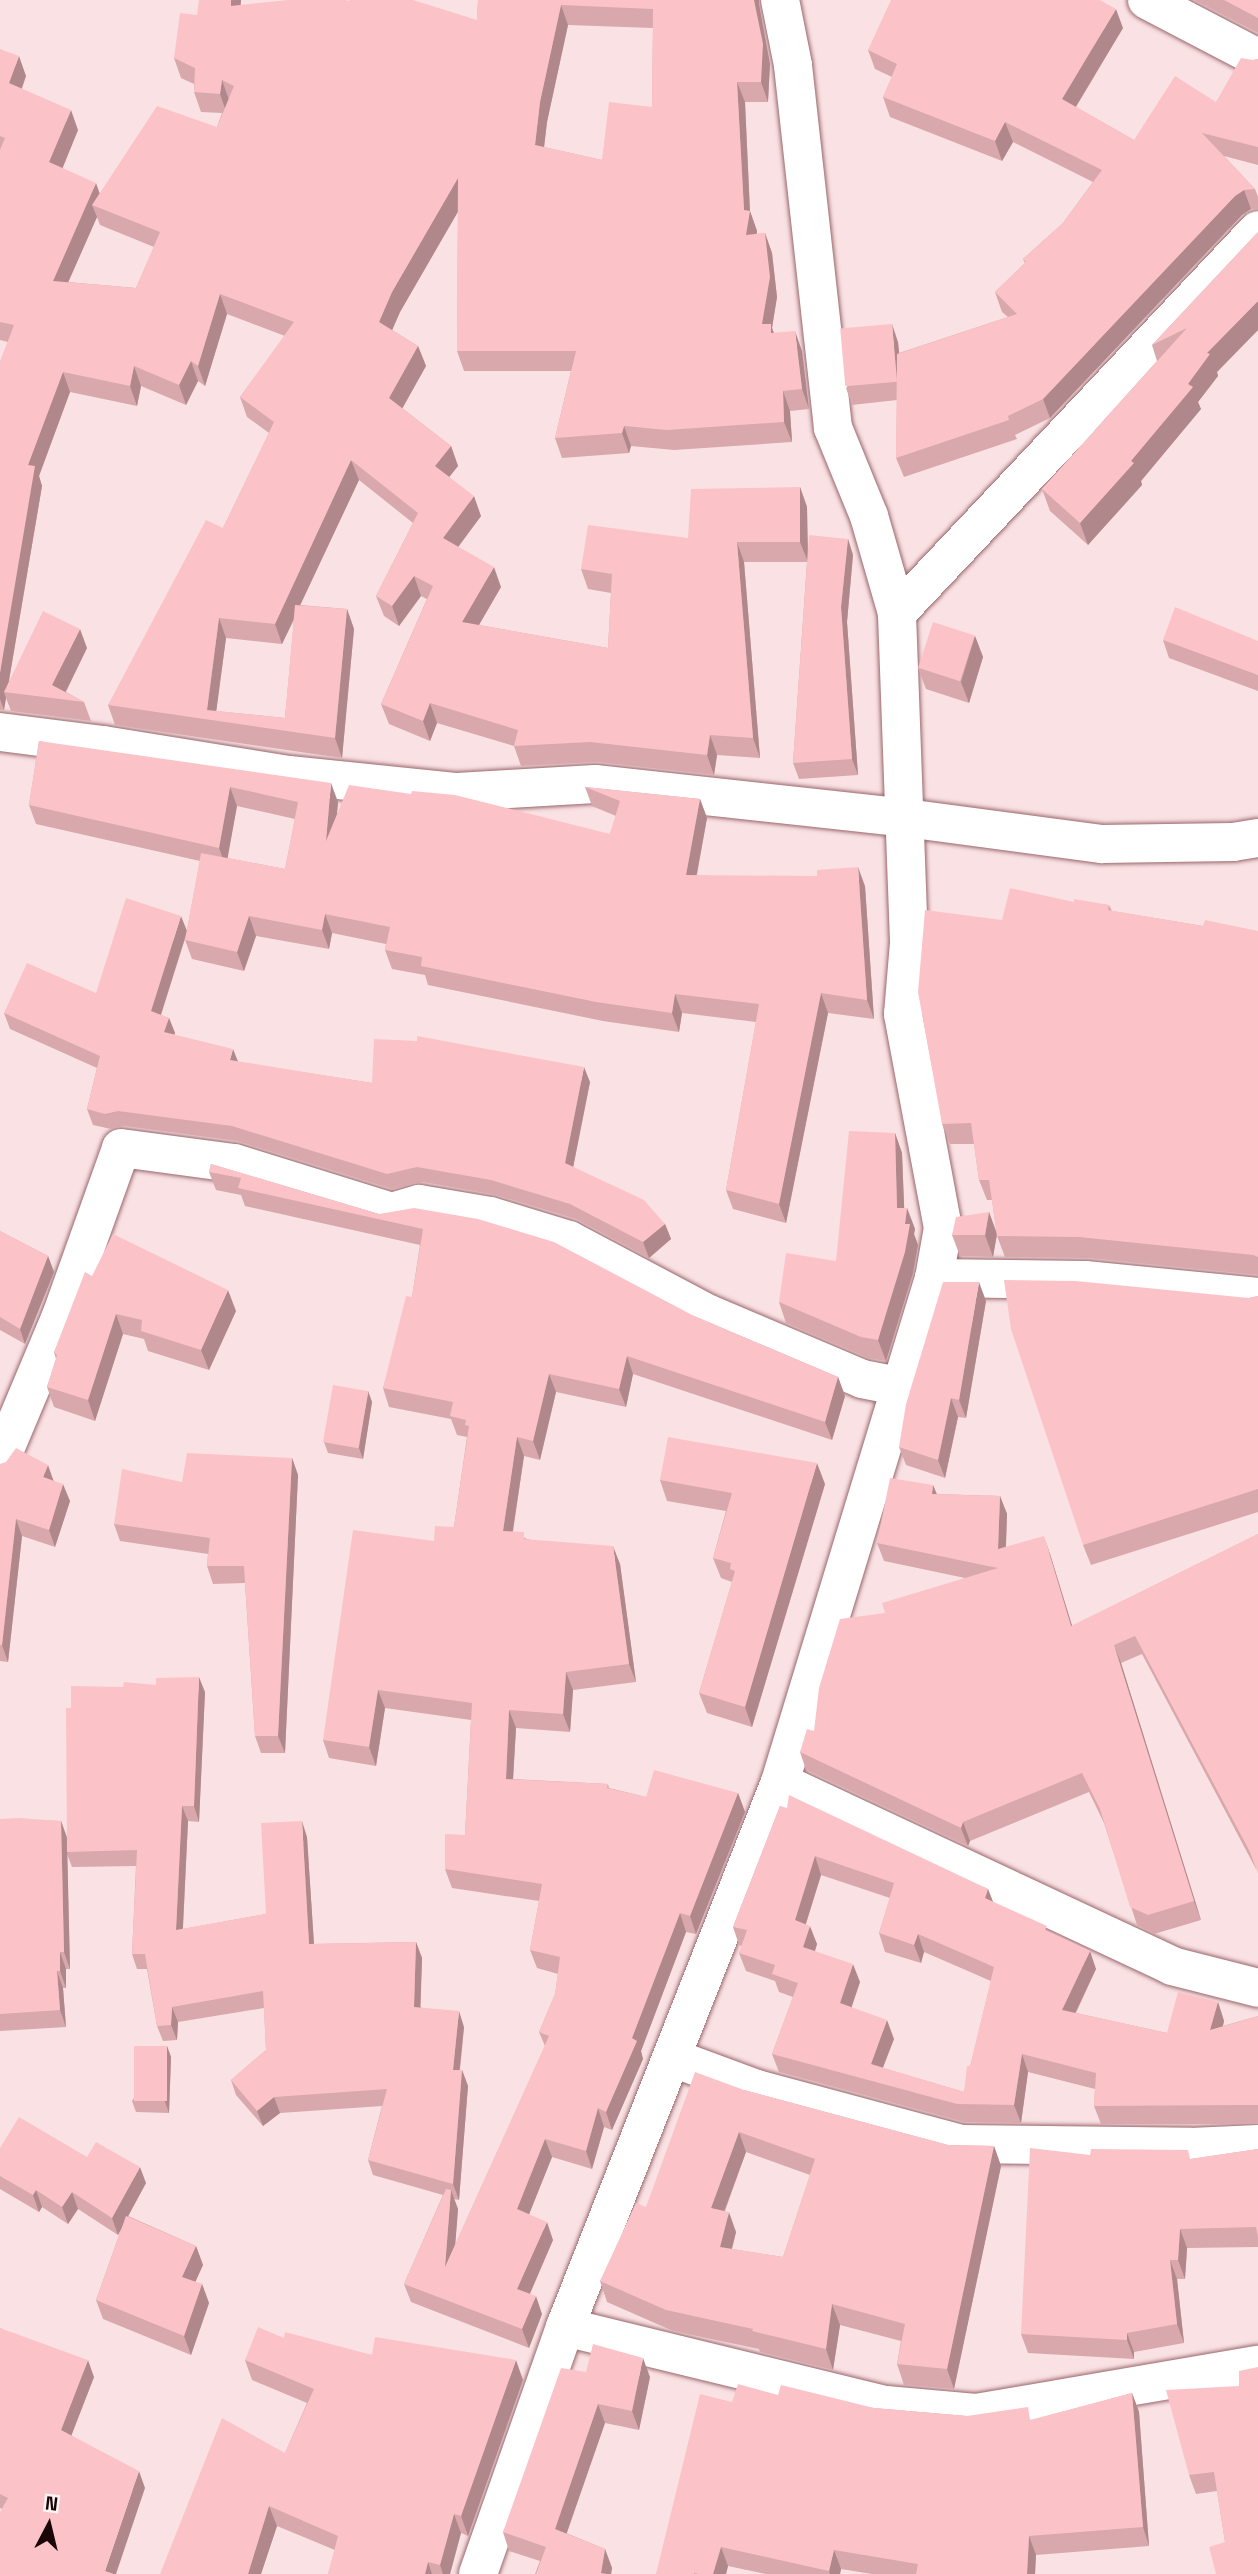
<!DOCTYPE html>
<style>
body{margin:0}
#map{position:relative;width:1258px;height:2574px;overflow:hidden;background:#fae2e4;font-family:"Space Grotesk",sans-serif}
div>[style]{position:absolute}
[style*='--x']{left:calc(var(--x)*1px);top:calc(var(--y)*1px);width:calc(var(--w)*1px);rotate:calc(var(--a)*1deg)}
.roads{filter:drop-shadow(0 0 2px #9a666b) drop-shadow(0 0 2px #9a666b)}
.street>*{height:38px;margin:-19px;padding:0 19px;transform-origin:19px;border-radius:19px;background:#fff}
.wall>*{inset:0;background:#d8a8ac}
.shaded-wall>*{inset:0;background:#b0888c}
.building>*{inset:0;background:#fbc3c8;transform-origin:0 0}
span{translate:-50% -50%;white-space:nowrap;text-align:center;line-height:1.15;-webkit-text-stroke:5px #fff3f3;paint-order:stroke}
.north{position:absolute;left:14px;top:2490px;width:70px;height:70px;-webkit-text-stroke:5px #fff3f3;paint-order:stroke;rotate:7deg;font-size:19px;font-weight:700;line-height:28px;text-align:center;color:#180608}
.north::after{content:'';display:block;margin:auto;width:24px;height:32px;background:#180608;clip-path:polygon(50% 0,100% 100%,50% 72%,0 100%)}
</style>
<div id="map">
<div class="roads">
<div class="street">
<i style="--x:1147;--y:0;--w:125;--a:27.6"></i>
<i style="--x:897;--y:613;--w:526;--a:-46.69"></i>
<i style="--x:0;--y:732;--w:104;--a:7.2"></i>
<i style="--x:103;--y:745;--w:188;--a:9.2"></i>
<i style="--x:289;--y:775;--w:169;--a:5.8"></i>
<i style="--x:457;--y:792;--w:138;--a:-3.3"></i>
<i style="--x:595;--y:784;--w:313;--a:6.2"></i>
<i style="--x:906;--y:818;--w:198;--a:7.6"></i>
<i style="--x:1102;--y:844;--w:131;--a:-0.9"></i>
<i style="--x:1233;--y:842;--w:25;--a:-9"></i>
<i style="--x:934;--y:1278;--w:151;--a:0.8"></i>
<i style="--x:1085;--y:1280;--w:174;--a:5.6"></i>
<i style="--x:0;--y:1461;--w:157;--a:-67.2"></i>
<i style="--x:61;--y:1316;--w:178;--a:-70.3"></i>
<i style="--x:121;--y:1148;--w:114;--a:7.6"></i>
<i style="--x:234;--y:1163;--w:165;--a:17.2"></i>
<i style="--x:392;--y:1212;--w:28;--a:-17"></i>
<i style="--x:419;--y:1204;--w:72;--a:9.6"></i>
<i style="--x:490;--y:1216;--w:83;--a:16.9"></i>
<i style="--x:569;--y:1240;--w:158;--a:27.9"></i>
<i style="--x:709;--y:1314;--w:166;--a:23"></i>
<i style="--x:862;--y:1379;--w:38;--a:11"></i>
<i style="--x:780;--y:1782;--w:433;--a:25.1"></i>
<i style="--x:1172;--y:1966;--w:89;--a:14.3"></i>
<i style="--x:673;--y:2058;--w:90;--a:20.3"></i>
<i style="--x:757;--y:2089;--w:211;--a:15.1"></i>
<i style="--x:961;--y:2144;--w:230;--a:0.7"></i>
<i style="--x:1191;--y:2147;--w:67;--a:-2.6"></i>
<i style="--x:565;--y:2327;--w:330;--a:13.7"></i>
<i style="--x:886;--y:2405;--w:90;--a:5.1"></i>
<i style="--x:976;--y:2413;--w:286;--a:-9.7"></i>
<i style="--x:478;--y:2574;--w:262;--a:-70.6"></i>
<i style="--x:565;--y:2327;--w:586;--a:-68.47"></i>
<i style="--x:780;--y:1782;--w:527;--a:-73.01"></i>
<i style="--x:934;--y:1278;--w:51;--a:-79.8"></i>
<i style="--x:943;--y:1228;--w:218;--a:-100.6"></i>
<i style="--x:903;--y:1014;--w:72;--a:-85.2"></i>
<i style="--x:909;--y:942;--w:329;--a:-92.1"></i>
<i style="--x:897;--y:613;--w:101;--a:-106.1"></i>
<i style="--x:869;--y:516;--w:95;--a:-112.2"></i>
<i style="--x:833;--y:428;--w:365;--a:-96.3"></i>
<i style="--x:793;--y:65;--w:66;--a:-101.3"></i>
</div>
</div>
<div class="wall">
<i style="clip-path:polygon(evenodd,241px 0,241px 5px,477px 20px,478px 0,759px 0,759px 4px,770px 64px,768px 102px,745px 102px,750px 211px,757px 231px,757px 234px,765px 233px,772px 253px,777px 297px,772px 328px,774px 333px,802px 351px,809px 409px,790px 411px,792px 442px,674px 450px,631px 446px,629px 453px,562px 458px,555px 438px,571px 371px,464px 371px,457px 351px,458px 211px,400px 312px,392px 330px,418px 346px,426px 366px,402px 408px,451px 446px,458px 466px,449px 477px,481px 516px,458px 547px,501px 587px,479px 625px,608px 648px,611px 593px,588px 589px,581px 569px,688px 538px,800px 487px,807px 507px,808px 558px,848px 539px,853px 555px,847px 622px,858px 775px,799px 779px,793px 763px,807px 562px,744px 562px,760px 758px,717px 755px,714px 775px,597px 762px,521px 766px,514px 746px,437px 723px,430px 741px,389px 724px,381px 704px,427px 599px,421px 596px,399px 626px,384px 616px,376px 596px,413px 523px,359px 480px,300px 605px,347px 609px,354px 629px,342px 758px,115px 725px,108px 705px,223px 528px,269px 433px,247px 417px,240px 397px,285px 336px,227px 314px,205px 386px,198px 381px,186px 405px,141px 386px,137px 406px,70px 392px,39px 476px,42px 486px,9px 681px,87px 648px,66px 692px,84px 702px,91px 721px,11px 711px,6px 698px,4px 710px,0 710px,0 362px,8px 342px,0 340px,0 49px,26px 76px,22px 89px,78px 130px,62px 168px,100px 194px,217px 127px,222px 113px,201px 112px,194px 92px,194px 84px,181px 78px,174px 58px,197px 15px,241px 0,568px 25px,653px 28px,652px 107px,602px 160px,544px 147px,547px 122px,568px 25px,241px 0,97px 217px,100px 225px,154px 247px,136px 288px,68px 282px,97px 217px,241px 0,294px 620px,285px 718px,216px 711px,226px 638px,282px 644px,294px 620px)"></i>
<i style="clip-path:polygon(1194px 0,1258px 0,1258px 33px)"></i>
<i style="clip-path:polygon(1123px 28px,1076px 107px,1134px 140px,1216px 102px,1253px 60px,1258px 59px,1258px 165px,1224px 156px,1255px 189px,1258px 197px,1258px 209px,1251px 209px,1242px 215px,1050px 418px,1015px 435px,1017px 439px,904px 477px,896px 458px,897px 400px,852px 405px,846px 388px,898px 342px,899px 353px,1008px 317px,1002px 312px,995px 292px,1025px 263px,1023px 259px,1063px 223px,1093px 182px,1013px 142px,1002px 161px,890px 117px,883px 97px,892px 77px,875px 69px,868px 50px)"></i>
<i style="clip-path:polygon(1258px 232px,1258px 330px,1217px 372px,1218px 376px,1198px 402px,1201px 409px,1141px 481px,1142px 485px,1088px 545px,1050px 511px,1042px 489px,1157px 361px,1152px 345px)"></i>
<i style="clip-path:polygon(975px 636px,983px 657px,969px 703px,926px 689px,918px 668px)"></i>
<i style="clip-path:polygon(1163px 640px,1258px 641px,1258px 691px,1169px 658px)"></i>
<i style="clip-path:polygon(evenodd,39px 741px,338px 802px,337px 813px,610px 834px,616px 816px,592px 806px,585px 787px,700px 799px,707px 818px,697px 875px,865px 886px,874px 1019px,828px 1013px,786px 1223px,733px 1209px,726px 1190px,756px 1022px,682px 1013px,679px 1032px,603px 1021px,428px 985px,425px 975px,392px 969px,385px 950px,386px 944px,332px 933px,329px 949px,256px 936px,244px 971px,192px 959px,185px 940px,186px 936px,161px 1015px,169px 1018px,175px 1033px,174px 1035px,238px 1062px,372px 1083px,590px 1082px,573px 1167px,665px 1224px,671px 1239px,649px 1258px,576px 1219px,496px 1195px,423px 1182px,392px 1189px,237px 1141px,124px 1126px,111px 1129px,93px 1125px,87px 1109px,97px 1068px,10px 1029px,4px 1013px,96px 993px,187px 930px,200px 861px,36px 824px,29px 805px,39px 741px,237px 806px,295px 819px,285px 869px,227px 858px,237px 806px)"></i>
<i style="clip-path:polygon(1074px 902px,1109px 905px,1112px 911px,1203px 926px,1258px 931px,1258px 1275px,1087px 1258px,1005px 1257px,997px 1236px,992px 1200px,987px 1200px,979px 1180px,974px 1144px,950px 1144px,942px 1124px,1002px 920px)"></i>
<i style="clip-path:polygon(895px 1133px,902px 1153px,904px 1208px,907px 1208px,915px 1229px,914px 1234px,918px 1245px,913px 1273px,886px 1361px,868px 1358px,786px 1323px,779px 1302px,836px 1261px)"></i>
<i style="clip-path:polygon(211px 1164px,379px 1214px,694px 1316px,838px 1377px,845px 1396px,832px 1440px,633px 1374px,626px 1407px,556px 1392px,540px 1460px,524px 1456px,513px 1532px,527px 1539px,620px 1564px,636px 1682px,573px 1690px,570px 1732px,516px 1728px,513px 1779px,608px 1784px,609px 1788px,646px 1797px,738px 1793px,745px 1812px,696px 1934px,686px 1932px,641px 2051px,643px 2059px,612px 2130px,604px 2127px,592px 2169px,552px 2157px,529px 2214px,553px 2240px,530px 2294px,542px 2314px,529px 2348px,411px 2302px,404px 2284px,443px 2195px,373px 2175px,368px 2160px,382px 2106px,280px 2113px,263px 2126px,236px 2095px,231px 2080px,266px 2050px,264px 2008px,178px 2022px,177px 2040px,163px 2041px,157px 2026px,147px 1969px,137px 1969px,132px 1954px,136px 1866px,72px 1867px,67px 1854px,70px 1969px,66px 1969px,66px 1988px,63px 1988px,66px 2027px,0 2031px,0 1819px,61px 1821px,67px 1837px,71px 1708px,205px 1692px,199px 1822px,188px 1821px,183px 1929px,266px 1914px,307px 1837px,314px 1944px,416px 1942px,422px 1958px,420px 2007px,464px 2027px,460px 2070px,462px 2070px,468px 2086px,459px 2200px,454px 2199px,458px 2209px,455px 2245px,545px 2046px,539px 2032px,555px 1994px,558px 1974px,537px 1968px,530px 1950px,539px 1901px,452px 1888px,445px 1869px,465px 1835px,471px 1720px,385px 1708px,376px 1766px,329px 1758px,323px 1740px,434px 1541px,454px 1527px,467px 1437px,457px 1435px,451px 1419px,389px 1407px,383px 1388px,412px 1297px,420px 1245px,245px 1206px,241px 1195px,216px 1190px,209px 1172px)"></i>
<i style="clip-path:polygon(989px 1212px,997px 1234px,993px 1257px,960px 1256px,952px 1235px)"></i>
<i style="clip-path:polygon(0 1231px,48px 1256px,54px 1272px,25px 1344px,0 1330px)"></i>
<i style="clip-path:polygon(92px 1276px,236px 1311px,209px 1370px,148px 1351px,144px 1339px,123px 1334px,95px 1421px,54px 1407px,47px 1387px,56px 1359px,54px 1352px)"></i>
<i style="clip-path:polygon(1258px 1296px,1258px 1512px,1091px 1565px,1083px 1545px,1249px 1298px)"></i>
<i style="clip-path:polygon(986px 1301px,966px 1418px,958px 1417px,945px 1478px,906px 1465px,899px 1447px)"></i>
<i style="clip-path:polygon(368px 1391px,372px 1402px,363px 1459px,328px 1453px,324px 1442px)"></i>
<i style="clip-path:polygon(292px 1458px,298px 1475px,285px 1753px,261px 1753px,255px 1736px,245px 1583px,213px 1584px,207px 1566px,208px 1554px,120px 1541px,114px 1524px,182px 1482px)"></i>
<i style="clip-path:polygon(0 1464px,53px 1480px,70px 1501px,55px 1547px,22px 1536px,8px 1662px,0 1661px)"></i>
<i style="clip-path:polygon(660px 1480px,825px 1484px,752px 1727px,707px 1713px,699px 1693px,732px 1582px,721px 1578px,713px 1558px,726px 1511px,667px 1501px)"></i>
<i style="clip-path:polygon(933px 1485px,937px 1494px,1000px 1496px,1007px 1514px,1006px 1547px,1050px 1554px,1072px 1626px,1258px 1534px,1256px 1869px,1142px 1654px,1121px 1663px,1201px 1920px,1154px 1934px,1137px 1925px,1104px 1823px,1089px 1792px,970px 1841px,968px 1846px,806px 1770px,800px 1752px,814px 1731px,885px 1613px,965px 1578px,884px 1561px,877px 1543px)"></i>
<i style="clip-path:polygon(evenodd,780px 1806px,988px 1889px,993px 1902px,1050px 1932px,1096px 1969px,1076px 2013px,1167px 2033px,1218px 2002px,1224px 2021px,1223px 2026px,1258px 2016px,1258px 2124px,1101px 2124px,1094px 2106px,1095px 2089px,1028px 2072px,1021px 2123px,964px 2122px,779px 2072px,772px 2054px,793px 1997px,779px 1992px,775px 1981px,746px 1971px,739px 1953px,742px 1946px,739px 1945px,733px 1927px,780px 1806px,821px 1875px,890px 1898px,879px 1933px,885px 1952px,921px 1963px,924px 1952px,991px 1981px,964px 2092px,883px 2068px,894px 2039px,851px 2007px,860px 1982px,815px 1951px,817px 1944px,806px 1924px,821px 1875px)"></i>
<i style="clip-path:polygon(167px 2046px,171px 2057px,169px 2113px,136px 2112px,132px 2101px)"></i>
<i style="clip-path:polygon(evenodd,744px 2090px,948px 2145px,994px 2146px,1001px 2166px,954px 2389px,904px 2385px,897px 2364px,901px 2341px,840px 2325px,833px 2370px,760px 2352px,759px 2349px,673px 2331px,607px 2302px,600px 2281px,646px 2207px,744px 2090px,746px 2152px,810px 2175px,783px 2257px,732px 2249px,736px 2232px,725px 2211px,746px 2152px)"></i>
<i style="clip-path:polygon(0 2148px,87px 2157px,146px 2183px,128px 2216px,196px 2246px,203px 2265px,195px 2282px,202px 2284px,209px 2303px,191px 2355px,103px 2319px,96px 2300px,122px 2227px,118px 2235px,78px 2209px,68px 2224px,42px 2207px,39px 2212px,0 2189px)"></i>
<i style="clip-path:polygon(1258px 2149px,1258px 2247px,1187px 2248px,1185px 2279px,1177px 2279px,1184px 2343px,1134px 2352px,1134px 2359px,1028px 2353px,1021px 2334px,1090px 2155px,1191px 2159px)"></i>
<i style="clip-path:polygon(0 2328px,94px 2377px,71px 2435px,145px 2488px,2px 2509px,0 2508px)"></i>
<i style="clip-path:polygon(284px 2338px,372px 2355px,523px 2380px,468px 2536px,461px 2533px,450px 2574px,328px 2574px,335px 2550px,277px 2526px,261px 2574px,160px 2574px,285px 2453px,307px 2403px,252px 2380px,245px 2360px)"></i>
<i style="clip-path:polygon(586px 2372px,650px 2377px,639px 2430px,605px 2423px,566px 2533px,605px 2549px,612px 2568px,611px 2574px,535px 2574px,540px 2561px,509px 2551px,503px 2532px)"></i>
<i style="clip-path:polygon(1239px 2386px,1225px 2542px,1217px 2491px,1196px 2494px,1189px 2475px)"></i>
<i style="clip-path:polygon(1132px 2393px,1139px 2412px,1149px 2546px,1036px 2555px,1035px 2574px,872px 2574px,841px 2569px,840px 2574px,766px 2574px,728px 2566px,726px 2574px,656px 2574px,732px 2402px,778px 2395px,874px 2408px,967px 2416px,1033px 2420px)"></i>
</div>
<div class="shaded-wall">
<i style="clip-path:polygon(231px 0,241px 0,238px 26px,231px 6px)"></i>
<i style="clip-path:polygon(754px 0,759px 0,759px 4px,770px 64px,768px 102px,761px 82px)"></i>
<i style="clip-path:polygon(561px 5px,568px 25px,547px 122px,542px 165px,535px 145px,540px 102px)"></i>
<i style="clip-path:polygon(1116px 9px,1123px 28px,1069px 118px,1062px 99px)"></i>
<i style="clip-path:polygon(19px 56px,26px 76px,16px 103px,9px 83px)"></i>
<i style="clip-path:polygon(222px 80px,229px 100px,227px 114px,220px 94px)"></i>
<i style="clip-path:polygon(737px 82px,745px 102px,750px 213px,750px 211px,757px 231px,754px 255px,746px 235px,744px 210px)"></i>
<i style="clip-path:polygon(71px 110px,78px 130px,57px 182px,49px 162px)"></i>
<i style="clip-path:polygon(1005px 122px,1013px 142px,1002px 161px,995px 141px)"></i>
<i style="clip-path:polygon(458px 178px,466px 198px,400px 312px,387px 342px,379px 322px,392px 292px)"></i>
<i style="clip-path:polygon(96px 183px,103px 203px,92px 205px,97px 217px,60px 301px,53px 281px)"></i>
<i style="clip-path:polygon(1244px 190px,1251px 209px,1242px 215px,1050px 418px,1043px 399px,1235px 196px)"></i>
<i style="clip-path:polygon(765px 233px,772px 253px,777px 297px,772px 328px,778px 344px,762px 324px)"></i>
<i style="clip-path:polygon(220px 294px,227px 314px,205px 386px,198px 366px)"></i>
<i style="clip-path:polygon(1258px 301px,1258px 330px,1217px 372px,1218px 376px,1198px 402px,1201px 409px,1141px 481px,1142px 485px,1088px 545px,1080px 523px,1131px 461px,1188px 384px,1207px 353px)"></i>
<i style="clip-path:polygon(892px 324px,898px 342px,904px 400px,897px 382px)"></i>
<i style="clip-path:polygon(795px 331px,802px 351px,809px 409px,802px 389px)"></i>
<i style="clip-path:polygon(418px 346px,426px 366px,397px 418px,389px 398px)"></i>
<i style="clip-path:polygon(191px 361px,198px 381px,186px 405px,179px 385px)"></i>
<i style="clip-path:polygon(134px 366px,141px 386px,137px 406px,130px 386px)"></i>
<i style="clip-path:polygon(63px 372px,70px 392px,39px 476px,42px 486px,7px 692px,4px 692px,6px 698px,4px 710px,0 699px,0 673px,28px 465px)"></i>
<i style="clip-path:polygon(783px 391px,790px 411px,792px 442px,784px 422px)"></i>
<i style="clip-path:polygon(624px 426px,631px 446px,629px 453px,622px 433px)"></i>
<i style="clip-path:polygon(451px 446px,458px 466px,442px 486px,435px 466px)"></i>
<i style="clip-path:polygon(351px 460px,359px 480px,282px 644px,275px 624px)"></i>
<i style="clip-path:polygon(800px 487px,807px 507px,808px 562px,800px 542px)"></i>
<i style="clip-path:polygon(474px 496px,481px 516px,450px 558px,443px 538px)"></i>
<i style="clip-path:polygon(848px 539px,853px 555px,847px 622px,858px 775px,852px 759px,841px 607px)"></i>
<i style="clip-path:polygon(737px 542px,744px 562px,760px 758px,753px 738px)"></i>
<i style="clip-path:polygon(494px 567px,501px 587px,469px 642px,462px 622px)"></i>
<i style="clip-path:polygon(414px 576px,421px 596px,399px 626px,392px 606px)"></i>
<i style="clip-path:polygon(347px 609px,354px 629px,342px 758px,335px 738px)"></i>
<i style="clip-path:polygon(219px 618px,226px 638px,215px 721px,207px 710px)"></i>
<i style="clip-path:polygon(80px 629px,87px 648px,62px 699px,52px 685px)"></i>
<i style="clip-path:polygon(975px 636px,983px 657px,969px 703px,961px 682px)"></i>
<i style="clip-path:polygon(430px 703px,437px 723px,430px 741px,423px 721px)"></i>
<i style="clip-path:polygon(710px 735px,717px 755px,714px 775px,707px 755px)"></i>
<i style="clip-path:polygon(331px 783px,338px 802px,333px 860px,326px 841px)"></i>
<i style="clip-path:polygon(230px 787px,237px 806px,226px 867px,219px 848px)"></i>
<i style="clip-path:polygon(700px 799px,707px 818px,693px 894px,686px 875px)"></i>
<i style="clip-path:polygon(858px 867px,865px 886px,874px 1019px,867px 1000px)"></i>
<i style="clip-path:polygon(325px 914px,332px 933px,329px 949px,322px 930px)"></i>
<i style="clip-path:polygon(181px 916px,187px 931px,157px 1027px,151px 1011px)"></i>
<i style="clip-path:polygon(249px 916px,256px 936px,244px 971px,237px 952px)"></i>
<i style="clip-path:polygon(821px 993px,828px 1013px,786px 1223px,779px 1204px)"></i>
<i style="clip-path:polygon(675px 994px,682px 1013px,679px 1032px,672px 1013px)"></i>
<i style="clip-path:polygon(169px 1018px,175px 1033px,169px 1047px,164px 1032px)"></i>
<i style="clip-path:polygon(233px 1049px,239px 1064px,230px 1060px)"></i>
<i style="clip-path:polygon(584px 1067px,590px 1082px,571px 1178px,565px 1163px)"></i>
<i style="clip-path:polygon(895px 1133px,902px 1153px,905px 1228px,897px 1208px)"></i>
<i style="clip-path:polygon(907px 1208px,915px 1229px,914px 1234px,918px 1245px,913px 1273px,886px 1361px,878px 1340px,905px 1224px)"></i>
<i style="clip-path:polygon(989px 1212px,997px 1234px,993px 1257px,985px 1235px)"></i>
<i style="clip-path:polygon(665px 1224px,671px 1239px,649px 1258px,643px 1242px)"></i>
<i style="clip-path:polygon(48px 1256px,54px 1272px,25px 1344px,20px 1329px)"></i>
<i style="clip-path:polygon(979px 1282px,986px 1301px,966px 1418px,959px 1400px)"></i>
<i style="clip-path:polygon(228px 1290px,236px 1311px,209px 1370px,201px 1350px)"></i>
<i style="clip-path:polygon(116px 1314px,123px 1334px,95px 1421px,88px 1400px)"></i>
<i style="clip-path:polygon(627px 1356px,633px 1374px,626px 1407px,619px 1389px)"></i>
<i style="clip-path:polygon(549px 1374px,556px 1392px,540px 1460px,533px 1441px)"></i>
<i style="clip-path:polygon(838px 1377px,845px 1396px,832px 1440px,825px 1422px)"></i>
<i style="clip-path:polygon(368px 1391px,372px 1402px,363px 1459px,359px 1448px)"></i>
<i style="clip-path:polygon(951px 1398px,958px 1417px,945px 1478px,938px 1460px)"></i>
<i style="clip-path:polygon(517px 1437px,524px 1456px,510px 1549px,503px 1531px)"></i>
<i style="clip-path:polygon(292px 1458px,298px 1475px,285px 1753px,278px 1736px)"></i>
<i style="clip-path:polygon(817px 1463px,825px 1484px,752px 1727px,745px 1707px)"></i>
<i style="clip-path:polygon(48px 1465px,54px 1482px,43px 1477px)"></i>
<i style="clip-path:polygon(63px 1484px,70px 1501px,55px 1547px,49px 1530px)"></i>
<i style="clip-path:polygon(933px 1485px,940px 1503px,932px 1494px)"></i>
<i style="clip-path:polygon(1000px 1496px,1007px 1514px,1005px 1568px,998px 1549px)"></i>
<i style="clip-path:polygon(16px 1519px,22px 1536px,8px 1662px,2px 1645px)"></i>
<i style="clip-path:polygon(1044px 1536px,1050px 1554px,1078px 1645px,1071px 1626px)"></i>
<i style="clip-path:polygon(613px 1546px,620px 1564px,636px 1682px,629px 1664px)"></i>
<i style="clip-path:polygon(1114px 1645px,1121px 1663px,1201px 1920px,1194px 1901px)"></i>
<i style="clip-path:polygon(566px 1672px,573px 1690px,570px 1732px,563px 1714px)"></i>
<i style="clip-path:polygon(199px 1677px,205px 1692px,199px 1822px,194px 1806px)"></i>
<i style="clip-path:polygon(378px 1690px,385px 1708px,376px 1766px,369px 1747px)"></i>
<i style="clip-path:polygon(509px 1710px,516px 1728px,512px 1797px,506px 1779px)"></i>
<i style="clip-path:polygon(738px 1793px,745px 1812px,696px 1934px,690px 1916px)"></i>
<i style="clip-path:polygon(182px 1806px,188px 1821px,182px 1945px,176px 1930px)"></i>
<i style="clip-path:polygon(61px 1821px,67px 1838px,70px 1969px,64px 1952px)"></i>
<i style="clip-path:polygon(302px 1821px,307px 1837px,315px 1960px,309px 1944px)"></i>
<i style="clip-path:polygon(963px 1822px,970px 1841px,968px 1846px,961px 1828px)"></i>
<i style="clip-path:polygon(815px 1856px,821px 1875px,801px 1939px,795px 1920px)"></i>
<i style="clip-path:polygon(988px 1889px,995px 1907px,985px 1898px)"></i>
<i style="clip-path:polygon(680px 1913px,686px 1932px,641px 2051px,643px 2059px,612px 2130px,606px 2112px,632px 2038px)"></i>
<i style="clip-path:polygon(810px 1926px,817px 1944px,810px 1966px,803px 1947px)"></i>
<i style="clip-path:polygon(918px 1934px,924px 1952px,921px 1963px,914px 1945px)"></i>
<i style="clip-path:polygon(416px 1942px,422px 1958px,420px 2022px,414px 2007px)"></i>
<i style="clip-path:polygon(1090px 1951px,1096px 1969px,1068px 2028px,1062px 2010px)"></i>
<i style="clip-path:polygon(60px 1952px,66px 1969px,66px 1988px,60px 1971px)"></i>
<i style="clip-path:polygon(853px 1964px,860px 1982px,847px 2021px,840px 2003px)"></i>
<i style="clip-path:polygon(57px 1971px,63px 1988px,66px 2027px,60px 2010px)"></i>
<i style="clip-path:polygon(1218px 2002px,1224px 2021px,1217px 2048px,1210px 2030px)"></i>
<i style="clip-path:polygon(172px 2007px,178px 2022px,177px 2040px,171px 2025px)"></i>
<i style="clip-path:polygon(459px 2011px,464px 2027px,458px 2085px,453px 2070px)"></i>
<i style="clip-path:polygon(887px 2020px,894px 2039px,877px 2082px,871px 2064px)"></i>
<i style="clip-path:polygon(167px 2046px,171px 2057px,169px 2113px,165px 2102px)"></i>
<i style="clip-path:polygon(1022px 2054px,1028px 2072px,1021px 2123px,1014px 2105px)"></i>
<i style="clip-path:polygon(462px 2070px,468px 2086px,459px 2200px,453px 2184px)"></i>
<i style="clip-path:polygon(274px 2097px,280px 2113px,263px 2126px,257px 2111px)"></i>
<i style="clip-path:polygon(598px 2108px,604px 2127px,592px 2169px,586px 2151px)"></i>
<i style="clip-path:polygon(739px 2132px,746px 2152px,718px 2228px,711px 2208px)"></i>
<i style="clip-path:polygon(545px 2139px,552px 2157px,524px 2227px,517px 2209px)"></i>
<i style="clip-path:polygon(994px 2146px,1001px 2166px,954px 2389px,947px 2369px)"></i>
<i style="clip-path:polygon(140px 2167px,146px 2183px,118px 2235px,112px 2218px)"></i>
<i style="clip-path:polygon(36px 2190px,42px 2207px,39px 2212px,33px 2195px)"></i>
<i style="clip-path:polygon(451px 2190px,458px 2209px,452px 2286px,445px 2267px)"></i>
<i style="clip-path:polygon(72px 2192px,78px 2209px,68px 2224px,62px 2207px)"></i>
<i style="clip-path:polygon(729px 2212px,736px 2232px,727px 2268px,720px 2247px)"></i>
<i style="clip-path:polygon(547px 2222px,553px 2240px,524px 2307px,517px 2289px)"></i>
<i style="clip-path:polygon(1180px 2229px,1187px 2248px,1185px 2279px,1178px 2260px)"></i>
<i style="clip-path:polygon(196px 2246px,203px 2265px,189px 2296px,182px 2277px)"></i>
<i style="clip-path:polygon(1170px 2260px,1177px 2279px,1184px 2343px,1177px 2324px)"></i>
<i style="clip-path:polygon(202px 2284px,209px 2303px,191px 2355px,184px 2336px)"></i>
<i style="clip-path:polygon(536px 2296px,542px 2314px,529px 2348px,522px 2329px)"></i>
<i style="clip-path:polygon(832px 2304px,840px 2325px,833px 2370px,826px 2349px)"></i>
<i style="clip-path:polygon(1127px 2333px,1134px 2352px,1134px 2359px,1127px 2340px)"></i>
<i style="clip-path:polygon(643px 2358px,650px 2377px,639px 2430px,632px 2411px)"></i>
<i style="clip-path:polygon(88px 2360px,94px 2377px,67px 2447px,61px 2430px)"></i>
<i style="clip-path:polygon(516px 2360px,523px 2380px,468px 2536px,461px 2516px)"></i>
<i style="clip-path:polygon(1132px 2393px,1139px 2412px,1149px 2546px,1143px 2527px)"></i>
<i style="clip-path:polygon(598px 2404px,605px 2423px,562px 2547px,555px 2529px)"></i>
<i style="clip-path:polygon(139px 2471px,145px 2488px,116px 2574px,106px 2574px,105px 2571px)"></i>
<i style="clip-path:polygon(269px 2506px,277px 2526px,261px 2574px,248px 2574px)"></i>
<i style="clip-path:polygon(454px 2514px,461px 2533px,450px 2574px,443px 2574px,440px 2565px)"></i>
<i style="clip-path:polygon(1029px 2536px,1036px 2555px,1035px 2574px,1027px 2574px)"></i>
<i style="clip-path:polygon(721px 2547px,728px 2566px,726px 2574px,713px 2574px)"></i>
<i style="clip-path:polygon(605px 2549px,612px 2568px,611px 2574px,601px 2574px,601px 2573px)"></i>
<i style="clip-path:polygon(834px 2550px,841px 2569px,840px 2574px,830px 2574px,829px 2571px)"></i>
<i style="clip-path:polygon(428px 2562px,432px 2574px,425px 2574px)"></i>
</div>
<div class="building">
<i style="clip-path:polygon(evenodd,199px 0,231px 0,231px 6px,288px 0,345px 0,349px 1px,349px 0,413px 0,477px 20px,478px 0,754px 0,763px 44px,761px 82px,737px 82px,744px 210px,750px 211px,746px 235px,765px 233px,770px 277px,762px 324px,771px 324px,771px 333px,795px 331px,802px 389px,783px 391px,784px 422px,667px 430px,624px 426px,622px 433px,555px 438px,576px 351px,457px 351px,458px 178px,392px 292px,379px 322px,418px 346px,389px 398px,451px 446px,435px 466px,474px 496px,443px 538px,494px 567px,462px 622px,608px 648px,612px 574px,581px 569px,588px 525px,688px 538px,691px 489px,800px 487px,800px 542px,737px 542px,753px 738px,710px 735px,707px 755px,590px 742px,514px 746px,518px 730px,430px 703px,423px 721px,381px 704px,433px 586px,414px 576px,392px 606px,376px 596px,418px 513px,351px 460px,275px 624px,219px 618px,207px 710px,285px 718px,295px 605px,347px 609px,335px 738px,108px 705px,206px 520px,223px 528px,274px 422px,240px 397px,294px 322px,220px 294px,198px 366px,191px 361px,179px 385px,134px 366px,130px 386px,63px 372px,28px 465px,35px 466px,0 673px,0 362px,14px 325px,0 322px,0 150px,5px 138px,0 136px,0 49px,19px 56px,9px 83px,71px 110px,49px 162px,96px 183px,53px 281px,136px 288px,160px 232px,92px 205px,157px 106px,217px 127px,234px 86px,222px 80px,220px 94px,194px 92px,195px 68px,174px 58px,180px 13px,197px 15px,199px 0,561px 5px,653px 9px,652px 107px,609px 102px,602px 160px,535px 145px,540px 102px,561px 5px)"></i>
<i style="clip-path:polygon(891px 0,1100px 0,1116px 9px,1062px 99px,1134px 140px,1175px 76px,1216px 102px,1241px 58px,1253px 60px,1258px 59px,1258px 147px,1202px 133px,1255px 189px,1244px 190px,1235px 196px,1043px 399px,1008px 416px,1009px 420px,896px 458px,897px 354px,1017px 314px,995px 292px,1026px 262px,1023px 259px,1063px 223px,1102px 170px,1005px 122px,995px 141px,883px 97px,897px 64px,868px 50px)"></i>
<i style="clip-path:polygon(1224px 0,1258px 0,1258px 18px)"></i>
<i style="clip-path:polygon(1258px 232px,1258px 301px,1207px 353px,1210px 354px,1188px 384px,1193px 387px,1131px 461px,1134px 463px,1080px 523px,1042px 489px,1187px 328px,1152px 345px)"></i>
<i style="left:892px;top:324px;width:58px;height:52px;rotate:85deg"></i>
<i style="clip-path:polygon(809px 535px,848px 539px,841px 607px,852px 759px,793px 763px)"></i>
<i style="clip-path:polygon(1175px 607px,1258px 641px,1258px 675px,1163px 640px)"></i>
<i style="clip-path:polygon(43px 611px,80px 629px,52px 685px,84px 702px,4px 692px)"></i>
<i style="left:933px;top:622px;width:44px;height:48px;rotate:18deg"></i>
<i style="clip-path:polygon(39px 741px,331px 783px,326px 841px,349px 785px,411px 794px,412px 791px,455px 795px,610px 834px,620px 801px,585px 787px,700px 799px,686px 875px,817px 876px,817px 870px,858px 867px,867px 1000px,821px 993px,779px 1204px,726px 1190px,759px 1004px,675px 994px,672px 1013px,596px 1002px,421px 966px,422px 957px,385px 950px,390px 927px,325px 914px,322px 930px,249px 916px,237px 952px,185px 940px,201px 853px,285px 869px,298px 802px,230px 787px,219px 848px,29px 805px)"></i>
<i style="clip-path:polygon(1010px 888px,1074px 902px,1074px 899px,1109px 905px,1108px 910px,1203px 926px,1205px 920px,1258px 931px,1258px 1257px,1253px 1255px,1079px 1237px,997px 1236px,989px 1180px,979px 1180px,971px 1123px,942px 1124px,918px 992px,925px 910px,1002px 920px)"></i>
<i style="clip-path:polygon(126px 898px,181px 916px,151px 1011px,169px 1018px,164px 1032px,233px 1049px,230px 1060px,372px 1083px,374px 1039px,417px 1041px,417px 1036px,584px 1067px,565px 1163px,644px 1200px,665px 1224px,643px 1242px,570px 1204px,491px 1180px,417px 1167px,387px 1174px,232px 1126px,118px 1111px,105px 1114px,87px 1109px,100px 1056px,4px 1013px,27px 963px,96px 993px)"></i>
<i style="clip-path:polygon(849px 1131px,895px 1133px,897px 1208px,907px 1208px,905px 1224px,910px 1224px,905px 1252px,878px 1340px,861px 1337px,779px 1302px,786px 1253px,836px 1261px)"></i>
<i style="clip-path:polygon(211px 1164px,379px 1214px,414px 1208px,478px 1219px,554px 1242px,694px 1316px,838px 1377px,825px 1422px,627px 1356px,619px 1389px,549px 1374px,533px 1441px,517px 1437px,503px 1531px,524px 1532px,524px 1539px,613px 1546px,629px 1664px,566px 1672px,563px 1714px,509px 1710px,506px 1779px,608px 1784px,607px 1788px,646px 1797px,654px 1770px,738px 1793px,690px 1916px,680px 1913px,632px 2038px,637px 2041px,606px 2112px,598px 2108px,586px 2151px,545px 2139px,517px 2209px,547px 2222px,517px 2289px,536px 2296px,522px 2329px,404px 2284px,446px 2189px,451px 2190px,445px 2267px,549px 2036px,539px 2032px,555px 1994px,560px 1957px,530px 1950px,542px 1884px,445px 1869px,445px 1834px,465px 1835px,472px 1703px,378px 1690px,369px 1747px,323px 1740px,353px 1530px,434px 1541px,435px 1526px,454px 1527px,469px 1426px,465px 1425px,466px 1420px,450px 1416px,453px 1402px,383px 1388px,406px 1296px,412px 1297px,423px 1229px,238px 1188px,241px 1178px,209px 1172px)"></i>
<i style="clip-path:polygon(989px 1212px,985px 1235px,952px 1235px,956px 1217px)"></i>
<i style="clip-path:polygon(0 1231px,48px 1256px,20px 1329px,0 1317px)"></i>
<i style="clip-path:polygon(113px 1234px,228px 1290px,201px 1350px,141px 1331px,142px 1320px,116px 1314px,88px 1400px,47px 1387px,57px 1355px,54px 1352px,85px 1272px,92px 1276px)"></i>
<i style="clip-path:polygon(1004px 1280px,1076px 1281px,1249px 1298px,1258px 1296px,1258px 1489px,1083px 1545px,1011px 1329px)"></i>
<i style="clip-path:polygon(943px 1282px,979px 1282px,959px 1400px,951px 1398px,938px 1460px,899px 1447px,906px 1404px)"></i>
<i style="left:333px;top:1385px;width:36px;height:58px;rotate:10deg"></i>
<i style="clip-path:polygon(668px 1437px,817px 1463px,745px 1707px,699px 1693px,735px 1571px,730px 1569px,731px 1563px,713px 1558px,732px 1493px,660px 1480px)"></i>
<i style="clip-path:polygon(16px 1448px,48px 1465px,43px 1477px,63px 1484px,49px 1530px,16px 1519px,2px 1645px,0 1645px,0 1464px,6px 1462px)"></i>
<i style="clip-path:polygon(187px 1453px,292px 1458px,278px 1736px,255px 1736px,244px 1566px,207px 1566px,210px 1538px,114px 1524px,122px 1469px,182px 1482px)"></i>
<i style="clip-path:polygon(890px 1478px,933px 1485px,932px 1494px,1000px 1496px,998px 1549px,1044px 1536px,1071px 1626px,1258px 1534px,1258px 1874px,1250px 1852px,1135px 1636px,1114px 1645px,1194px 1901px,1148px 1915px,1130px 1907px,1100px 1809px,1082px 1773px,963px 1822px,961px 1828px,800px 1752px,807px 1729px,814px 1731px,819px 1688px,840px 1619px,885px 1613px,882px 1603px,998px 1568px,877px 1543px)"></i>
<i style="clip-path:polygon(199px 1677px,194px 1806px,182px 1806px,176px 1930px,266px 1914px,261px 1823px,302px 1821px,309px 1944px,416px 1942px,414px 2007px,459px 2011px,453px 2070px,462px 2070px,453px 2184px,368px 2160px,387px 2089px,274px 2097px,257px 2111px,231px 2080px,266px 2050px,263px 1991px,172px 2007px,171px 2025px,157px 2026px,145px 1954px,132px 1954px,137px 1850px,67px 1852px,66px 1708px,71px 1708px,71px 1686px,123px 1687px,124px 1682px,156px 1685px,156px 1678px)"></i>
<i style="clip-path:polygon(evenodd,789px 1795px,988px 1889px,985px 1898px,1047px 1926px,1045px 1930px,1090px 1951px,1062px 2010px,1167px 2033px,1178px 1992px,1218px 2002px,1210px 2030px,1258px 2016px,1258px 2105px,1094px 2106px,1096px 2073px,1022px 2054px,1014px 2105px,957px 2104px,772px 2054px,798px 1983px,772px 1974px,775px 1965px,739px 1953px,747px 1930px,733px 1927px,780px 1806px,787px 1808px,789px 1795px,815px 1856px,894px 1883px,879px 1933px,914px 1945px,918px 1934px,994px 1967px,970px 2066px,967px 2066px,964px 2092px,871px 2064px,887px 2020px,840px 2003px,853px 1964px,803px 1947px,810px 1926px,795px 1920px,815px 1856px)"></i>
<i style="clip-path:polygon(19px 1818px,61px 1821px,64px 1952px,60px 1952px,60px 1971px,57px 1971px,60px 2010px,0 2014px,0 1819px)"></i>
<i style="left:134px;top:2046px;width:33px;height:55px"></i>
<i style="clip-path:polygon(evenodd,695px 2072px,744px 2090px,948px 2145px,994px 2146px,947px 2369px,897px 2364px,905px 2324px,832px 2304px,826px 2349px,752px 2331px,753px 2329px,666px 2310px,600px 2281px,636px 2203px,646px 2207px,695px 2072px,739px 2132px,815px 2159px,783px 2257px,720px 2247px,729px 2212px,711px 2208px,739px 2132px)"></i>
<i style="clip-path:polygon(19px 2117px,87px 2157px,96px 2142px,140px 2167px,112px 2218px,72px 2192px,62px 2207px,36px 2190px,33px 2195px,0 2176px,0 2148px)"></i>
<i style="clip-path:polygon(1030px 2148px,1090px 2155px,1091px 2149px,1188px 2150px,1190px 2159px,1258px 2149px,1258px 2237px,1256px 2227px,1180px 2229px,1178px 2260px,1170px 2260px,1177px 2324px,1127px 2333px,1127px 2340px,1021px 2334px)"></i>
<i style="clip-path:polygon(126px 2216px,196px 2246px,182px 2277px,202px 2284px,184px 2336px,96px 2300px)"></i>
<i style="clip-path:polygon(258px 2327px,284px 2338px,285px 2332px,372px 2355px,375px 2337px,516px 2360px,461px 2516px,454px 2514px,440px 2565px,428px 2562px,425px 2574px,328px 2574px,338px 2536px,269px 2506px,248px 2574px,160px 2574px,222px 2418px,285px 2453px,314px 2389px,245px 2360px)"></i>
<i style="clip-path:polygon(0 2328px,88px 2360px,61px 2430px,139px 2471px,105px 2571px,114px 2574px,0 2574px,0 2512px,8px 2498px,0 2494px)"></i>
<i style="clip-path:polygon(593px 2344px,643px 2358px,632px 2411px,598px 2404px,555px 2529px,605px 2549px,601px 2573px,607px 2574px,536px 2574px,546px 2547px,503px 2532px,561px 2368px,586px 2372px)"></i>
<i style="clip-path:polygon(1258px 2367px,1258px 2574px,1216px 2574px,1209px 2547px,1225px 2542px,1214px 2472px,1189px 2475px,1166px 2390px,1239px 2386px,1239px 2371px)"></i>
<i style="clip-path:polygon(738px 2384px,778px 2395px,781px 2385px,874px 2408px,967px 2416px,1028px 2407px,1030px 2420px,1132px 2393px,1143px 2527px,1029px 2536px,1027px 2574px,916px 2574px,918px 2564px,834px 2550px,829px 2571px,721px 2547px,713px 2574px,699px 2574px,694px 2573px,694px 2574px,656px 2574px,700px 2394px,732px 2402px)"></i>
</div>
<div class="north">N</div>
</div>
